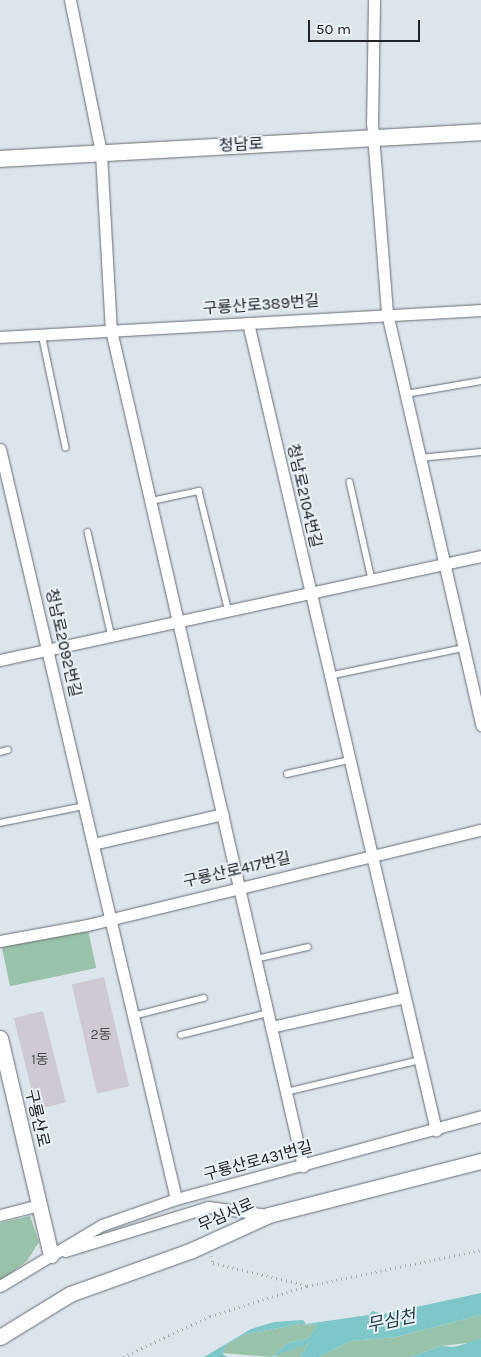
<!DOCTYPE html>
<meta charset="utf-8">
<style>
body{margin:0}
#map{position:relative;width:481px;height:1357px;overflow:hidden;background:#dce4ec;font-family:Karla,"Noto Sans KR",sans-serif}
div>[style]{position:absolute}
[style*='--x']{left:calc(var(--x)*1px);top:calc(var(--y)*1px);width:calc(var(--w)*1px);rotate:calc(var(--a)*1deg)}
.green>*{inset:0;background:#99c2aa;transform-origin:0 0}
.water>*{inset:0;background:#7dc7c8}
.building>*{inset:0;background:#cec9d2;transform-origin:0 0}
.path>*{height:2.5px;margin-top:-1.25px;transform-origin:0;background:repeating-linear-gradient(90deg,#a3a9af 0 1px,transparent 0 5px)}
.roads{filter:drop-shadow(0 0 1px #666d74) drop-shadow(0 0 1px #666d74)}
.service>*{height:5.5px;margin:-2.75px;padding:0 2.75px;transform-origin:2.75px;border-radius:2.75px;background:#fff}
.minor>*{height:11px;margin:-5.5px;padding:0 5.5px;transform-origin:5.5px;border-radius:5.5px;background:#fff}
.tertiary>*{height:15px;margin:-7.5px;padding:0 7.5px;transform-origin:7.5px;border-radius:7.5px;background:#fff}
.secondary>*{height:16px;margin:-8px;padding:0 8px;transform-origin:8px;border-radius:8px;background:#fff}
span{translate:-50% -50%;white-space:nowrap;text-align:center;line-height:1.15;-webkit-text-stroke:4px #e9f1f9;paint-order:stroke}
.number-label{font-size:14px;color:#4c4c51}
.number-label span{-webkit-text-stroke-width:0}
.street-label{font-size:16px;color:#212326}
.water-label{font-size:18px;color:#1a3e3f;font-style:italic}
.scale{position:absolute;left:308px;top:20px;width:112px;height:22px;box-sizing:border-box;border:2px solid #212326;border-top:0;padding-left:6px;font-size:15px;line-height:18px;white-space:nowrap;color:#212326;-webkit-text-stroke:4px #e9f1f9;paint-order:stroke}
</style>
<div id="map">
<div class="green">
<i style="left:87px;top:925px;width:44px;height:88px;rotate:78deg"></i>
<i style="clip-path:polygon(30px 1216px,39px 1242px,27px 1261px,0 1281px,0 1223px)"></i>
<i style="clip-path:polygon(481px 1315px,481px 1339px,476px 1342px,441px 1346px,410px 1357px,319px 1357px,351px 1341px,396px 1337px)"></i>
<i style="clip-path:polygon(301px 1324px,318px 1325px,307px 1339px,287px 1343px,272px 1357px,222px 1353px,227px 1344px,246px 1334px)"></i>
<i style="clip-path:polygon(308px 1344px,300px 1357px,275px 1357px,284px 1349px)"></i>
</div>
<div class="water">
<i style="clip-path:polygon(481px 1293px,481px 1315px,396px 1337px,351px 1341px,319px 1357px,300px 1357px,308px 1344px,272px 1357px,287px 1343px,307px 1339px,318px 1325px,301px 1324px,246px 1334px,227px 1344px,222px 1353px,227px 1357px,204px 1357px,251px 1329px,274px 1322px,303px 1320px,306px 1324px,369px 1315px,372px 1311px,384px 1314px)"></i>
<i style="clip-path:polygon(481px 1339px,481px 1357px,410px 1357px,441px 1346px,454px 1347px)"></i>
</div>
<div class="building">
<i style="left:104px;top:977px;width:112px;height:33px;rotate:77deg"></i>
<i style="left:43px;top:1011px;width:94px;height:30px;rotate:76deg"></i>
</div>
<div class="path">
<i style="--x:211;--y:1256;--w:7;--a:74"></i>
<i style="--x:213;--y:1263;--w:95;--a:13.4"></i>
<i style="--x:123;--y:1357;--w:96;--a:-25.2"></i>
<i style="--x:210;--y:1316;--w:102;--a:-17.2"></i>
<i style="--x:307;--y:1286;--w:178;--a:-11.7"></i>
</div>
<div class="roads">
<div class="service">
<i style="--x:42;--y:334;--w:116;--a:78.1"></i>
<i style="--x:406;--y:394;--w:76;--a:-9.8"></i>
<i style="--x:420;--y:458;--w:61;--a:-5.6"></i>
<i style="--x:350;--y:482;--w:100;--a:77.3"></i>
<i style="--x:151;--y:501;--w:49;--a:-11.8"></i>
<i style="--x:199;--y:491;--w:121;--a:76.1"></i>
<i style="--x:88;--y:532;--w:104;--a:77.2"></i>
<i style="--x:329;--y:676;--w:137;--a:-11.8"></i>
<i style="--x:0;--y:752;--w:8;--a:-14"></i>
<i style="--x:287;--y:774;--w:64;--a:-12.7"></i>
<i style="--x:0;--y:823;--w:86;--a:-11.4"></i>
<i style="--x:256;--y:959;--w:53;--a:-13"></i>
<i style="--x:133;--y:1016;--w:73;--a:-14.2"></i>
<i style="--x:181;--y:1035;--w:90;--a:-14.2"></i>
<i style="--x:286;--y:1092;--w:138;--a:-13.4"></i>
</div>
<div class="minor">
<i style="--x:70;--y:0;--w:156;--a:78.5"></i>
<i style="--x:101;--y:153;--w:177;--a:86.8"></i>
<i style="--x:111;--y:330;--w:858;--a:77.07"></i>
<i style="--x:374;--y:0;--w:122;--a:90.9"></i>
<i style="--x:372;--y:122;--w:192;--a:85.5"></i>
<i style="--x:387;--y:313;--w:423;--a:77.1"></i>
<i style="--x:248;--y:323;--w:829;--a:76.89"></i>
<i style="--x:0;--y:337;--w:482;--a:-3.2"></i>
<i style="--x:0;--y:449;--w:770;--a:76.79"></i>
<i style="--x:0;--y:660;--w:492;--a:-12.2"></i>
<i style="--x:93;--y:844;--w:133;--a:-13"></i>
<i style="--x:0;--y:941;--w:88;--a:-10.4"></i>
<i style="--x:87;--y:925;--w:405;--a:-13.6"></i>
<i style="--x:271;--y:1027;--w:137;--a:-12.6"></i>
<i style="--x:0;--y:1215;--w:40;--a:-14.4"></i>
<i style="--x:65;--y:1251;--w:150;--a:-17.1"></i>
<i style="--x:208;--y:1207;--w:62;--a:7.5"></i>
<i style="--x:0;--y:1286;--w:119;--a:-30.9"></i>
<i style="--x:102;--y:1225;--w:78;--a:-19.4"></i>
<i style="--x:176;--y:1199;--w:316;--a:-15.2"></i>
</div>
<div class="tertiary">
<i style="--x:0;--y:1038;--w:223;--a:76.8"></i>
<i style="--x:0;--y:1337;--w:82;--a:-31.6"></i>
<i style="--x:70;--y:1294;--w:130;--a:-19.8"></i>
<i style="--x:192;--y:1250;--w:85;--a:-24.4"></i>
<i style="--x:269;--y:1215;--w:219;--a:-14.3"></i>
</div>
<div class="secondary">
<i style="--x:0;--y:159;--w:482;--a:-3.2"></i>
</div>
</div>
<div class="number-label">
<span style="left:101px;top:1035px">2동</span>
<span style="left:40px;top:1060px">1동</span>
</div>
<div class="street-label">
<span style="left:241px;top:145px;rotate:-3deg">청남로</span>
<span style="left:261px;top:305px;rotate:-4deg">구룡산로389번길</span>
<span style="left:304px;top:496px;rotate:77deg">청남로2104번길</span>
<span style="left:63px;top:643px;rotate:77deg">청남로2092번길</span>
<span style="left:237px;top:870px;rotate:-13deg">구룡산로417번길</span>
<span style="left:37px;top:1118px;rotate:77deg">구룡산로</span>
<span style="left:258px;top:1161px;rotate:-15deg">구룡산로431번길</span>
<span style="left:226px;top:1215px;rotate:-24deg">무심서로</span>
</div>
<div class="water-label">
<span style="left:391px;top:1321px;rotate:-12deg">무심천</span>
</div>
<div class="scale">50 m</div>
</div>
